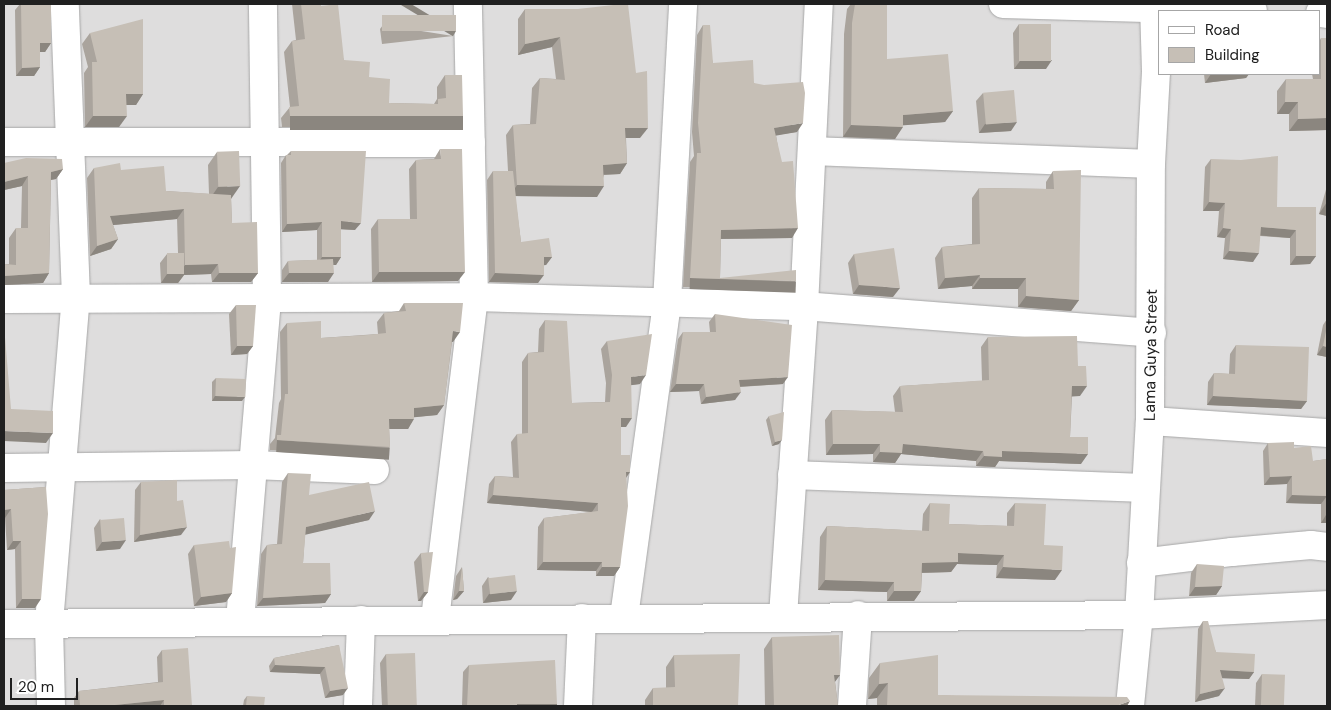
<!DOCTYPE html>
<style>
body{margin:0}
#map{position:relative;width:1331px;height:710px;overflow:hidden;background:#f1efe7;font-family:"DM Sans",sans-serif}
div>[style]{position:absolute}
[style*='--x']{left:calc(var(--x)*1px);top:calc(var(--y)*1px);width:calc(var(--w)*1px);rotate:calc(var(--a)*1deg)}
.residential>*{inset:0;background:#dedddd}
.roads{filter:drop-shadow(0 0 1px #a7a7a7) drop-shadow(0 0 1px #a7a7a7)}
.minor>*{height:28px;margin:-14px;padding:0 14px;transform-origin:14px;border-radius:14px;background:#fff}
.wall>*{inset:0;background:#aaa49d}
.shaded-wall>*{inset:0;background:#8b867f;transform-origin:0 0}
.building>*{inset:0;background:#c6bfb6;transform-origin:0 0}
span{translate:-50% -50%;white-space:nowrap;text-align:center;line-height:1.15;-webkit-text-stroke:4px #fff;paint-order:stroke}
.street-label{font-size:16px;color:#202020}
.frame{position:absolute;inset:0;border:5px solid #202020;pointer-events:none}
.legend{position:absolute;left:1158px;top:10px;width:162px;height:65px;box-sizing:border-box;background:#fff;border:1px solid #a6a6a6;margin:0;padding:6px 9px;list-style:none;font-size:15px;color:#202020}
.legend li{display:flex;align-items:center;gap:10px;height:25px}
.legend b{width:25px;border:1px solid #a6a6a6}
.scale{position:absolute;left:10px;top:678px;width:68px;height:22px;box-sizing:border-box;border:2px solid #202020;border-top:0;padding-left:6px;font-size:15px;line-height:18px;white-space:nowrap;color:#202020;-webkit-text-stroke:4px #fff;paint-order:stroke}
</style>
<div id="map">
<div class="residential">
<i style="clip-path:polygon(evenodd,4px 4px,1327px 4px,1327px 706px,4px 706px,4px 4px,1160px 11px,1320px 11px,1320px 74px,1160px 74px,1160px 11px)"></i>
</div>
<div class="roads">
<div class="minor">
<i style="--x:1003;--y:4;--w:250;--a:1.6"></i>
<i style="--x:1320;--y:13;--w:7;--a:8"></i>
<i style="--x:4;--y:142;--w:467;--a:0.1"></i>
<i style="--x:812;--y:151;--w:339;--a:2.2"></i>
<i style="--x:4;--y:299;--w:470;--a:-0.2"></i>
<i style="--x:474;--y:297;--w:330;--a:1.6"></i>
<i style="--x:804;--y:306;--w:349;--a:4.4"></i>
<i style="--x:1150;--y:421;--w:177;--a:3.9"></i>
<i style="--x:4;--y:468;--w:249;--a:-0.7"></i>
<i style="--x:253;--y:465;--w:122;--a:2.3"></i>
<i style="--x:792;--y:475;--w:353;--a:2.1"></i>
<i style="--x:1141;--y:563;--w:92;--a:-6.9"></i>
<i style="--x:1232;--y:552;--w:79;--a:-5.1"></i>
<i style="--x:1311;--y:545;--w:16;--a:7"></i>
<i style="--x:783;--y:616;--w:311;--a:-86.1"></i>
<i style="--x:804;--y:306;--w:302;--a:-87.2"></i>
<i style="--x:624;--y:617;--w:318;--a:-82.2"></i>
<i style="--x:667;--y:302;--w:298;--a:-86.9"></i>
<i style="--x:435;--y:619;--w:324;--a:-83.1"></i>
<i style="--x:474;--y:297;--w:293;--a:-91.2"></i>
<i style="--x:240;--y:621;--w:325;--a:-85.2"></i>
<i style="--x:267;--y:297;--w:293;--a:-90.8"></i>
<i style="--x:4;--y:624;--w:1135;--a:-0.45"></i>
<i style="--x:1139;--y:615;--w:188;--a:-3"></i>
<i style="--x:51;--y:706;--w:83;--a:-91.4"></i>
<i style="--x:49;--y:623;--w:327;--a:-85.3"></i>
<i style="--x:76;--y:297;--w:293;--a:-92.2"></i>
<i style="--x:358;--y:706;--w:86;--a:-88"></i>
<i style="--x:578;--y:706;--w:88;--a:-87.4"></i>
<i style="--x:852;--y:706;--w:91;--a:-86.2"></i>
<i style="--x:1130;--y:706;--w:91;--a:-84.4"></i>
<i style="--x:1139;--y:615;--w:194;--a:-86.8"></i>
<i style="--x:1150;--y:421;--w:257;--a:-89.8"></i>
<i style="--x:1151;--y:164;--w:92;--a:-86.9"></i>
<i style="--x:1156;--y:72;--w:68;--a:-91.7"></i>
</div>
</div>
<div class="wall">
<i style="clip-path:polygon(20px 4px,51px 4px,51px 43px,45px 52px,40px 52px,40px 67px,34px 76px,16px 76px,15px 10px)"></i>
<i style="clip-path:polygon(292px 4px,321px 4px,321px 6px,344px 60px,369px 77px,389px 103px,434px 104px,437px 99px,437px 87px,445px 75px,463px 116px,455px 127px,282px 127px,281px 118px,290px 107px,284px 52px,292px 41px,296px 40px)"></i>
<i style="clip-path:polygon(851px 4px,887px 4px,887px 59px,953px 111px,945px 122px,903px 125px,895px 139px,843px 137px,844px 34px,847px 9px)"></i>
<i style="clip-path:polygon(525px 9px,578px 9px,640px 138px,626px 138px,627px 163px,620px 174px,604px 175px,597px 197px,515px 196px,521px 242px,552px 257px,546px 265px,544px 265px,538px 283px,489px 282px,487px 180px,493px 171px,508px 171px,506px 135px,513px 125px,530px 124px,532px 88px,540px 78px,556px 79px,552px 47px,518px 55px,518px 19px)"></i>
<i style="clip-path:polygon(1019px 24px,1046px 69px,1014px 69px,1013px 33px)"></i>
<i style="clip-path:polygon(383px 25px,453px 36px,382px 44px,380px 29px)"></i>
<i style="clip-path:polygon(703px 25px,713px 63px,754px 83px,797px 132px,776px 135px,792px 238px,721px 239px,720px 278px,796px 281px,789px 290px,683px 287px,690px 162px,694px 156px,692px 132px,697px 35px)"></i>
<i style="clip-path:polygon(90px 33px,143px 94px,136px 105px,126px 105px,119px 127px,85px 127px,84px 73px,88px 67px,82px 44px)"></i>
<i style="clip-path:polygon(1321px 38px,1327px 38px,1327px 130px,1289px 131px,1289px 114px,1277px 114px,1277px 91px,1286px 79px,1313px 79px,1312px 74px,1320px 74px,1320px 40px)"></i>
<i style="clip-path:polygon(1204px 74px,1249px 74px,1246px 78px,1205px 83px)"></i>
<i style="clip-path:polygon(983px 93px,1011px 131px,979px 133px,976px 101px)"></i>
<i style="clip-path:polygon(440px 149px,458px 281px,372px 282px,371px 229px,378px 219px,410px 219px,409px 169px,416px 160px,434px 159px)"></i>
<i style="clip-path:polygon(291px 151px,355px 230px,341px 229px,341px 257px,336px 265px,333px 265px,328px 282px,282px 282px,282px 270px,288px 261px,317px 260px,317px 230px,282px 232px,281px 163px,286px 155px,287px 155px)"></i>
<i style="clip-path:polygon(217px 152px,231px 199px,232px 223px,258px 273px,251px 282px,212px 282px,211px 274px,184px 275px,178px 283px,161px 283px,160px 263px,167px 254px,178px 253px,177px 219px,113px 225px,118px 239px,111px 249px,90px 256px,87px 178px,94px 168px,121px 170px,166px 191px,209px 194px,208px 165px)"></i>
<i style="clip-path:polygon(1211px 159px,1277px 207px,1316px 256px,1310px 264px,1290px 265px,1290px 238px,1260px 236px,1253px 262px,1223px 259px,1225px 238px,1217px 237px,1219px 211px,1203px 211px,1205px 167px)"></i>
<i style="clip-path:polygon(4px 163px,63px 169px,56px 179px,51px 180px,49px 273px,43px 283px,4px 285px,4px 264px,9px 264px,9px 238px,16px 228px,21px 228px,22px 186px,4px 190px)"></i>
<i style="clip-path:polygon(1053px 171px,1079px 300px,1071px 311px,1018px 307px,1018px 289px,972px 289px,972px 286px,938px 289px,935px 258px,942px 247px,972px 244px,972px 198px,979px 188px,1046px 189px,1046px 182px)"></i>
<i style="clip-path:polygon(1327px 186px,1327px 216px,1319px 214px)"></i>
<i style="clip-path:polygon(854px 254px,893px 297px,853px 294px,848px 263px)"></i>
<i style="clip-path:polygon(404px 303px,453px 342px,452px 342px,444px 405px,437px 415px,414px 417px,408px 429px,389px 429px,390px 447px,383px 457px,270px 450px,270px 444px,275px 438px,279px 403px,281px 399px,280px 332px,287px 323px,321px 338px,378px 334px,377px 322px,384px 313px,399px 311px)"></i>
<i style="clip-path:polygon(236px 305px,253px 346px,247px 354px,231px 355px,229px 314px)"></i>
<i style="clip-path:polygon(715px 314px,783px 384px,740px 387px,735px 400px,701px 404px,699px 391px,670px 392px,678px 339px,683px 332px,710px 332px,709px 322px)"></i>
<i style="clip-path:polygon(1327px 319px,1327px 357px,1317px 355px,1323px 325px)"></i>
<i style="clip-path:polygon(545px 320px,572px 403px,605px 402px,606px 383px,601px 349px,607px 341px,640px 384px,631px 385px,626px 427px,621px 427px,621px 455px,626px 478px,620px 567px,614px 576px,596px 576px,596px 571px,537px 570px,538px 527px,544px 518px,592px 512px,487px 503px,489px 484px,495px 476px,513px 477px,511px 442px,517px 434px,522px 434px,522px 362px,528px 353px,538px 352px,539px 329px)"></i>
<i style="clip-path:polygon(988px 337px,1080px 396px,1072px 396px,1070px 437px,1081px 464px,999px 461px,995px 467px,976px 466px,976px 461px,901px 454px,895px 463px,873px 462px,873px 454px,826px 455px,825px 420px,832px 410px,895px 412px,893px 396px,900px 386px,982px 381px,981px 347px)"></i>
<i style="clip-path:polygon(1236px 345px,1307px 401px,1301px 409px,1207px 405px,1208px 382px,1214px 373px,1229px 374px,1230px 354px)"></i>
<i style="clip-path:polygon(216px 378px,242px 401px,212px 401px,212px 382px)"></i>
<i style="clip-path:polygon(769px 416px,779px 444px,772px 446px,766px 420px)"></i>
<i style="clip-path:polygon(1268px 443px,1294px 448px,1313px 461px,1327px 459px,1327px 523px,1321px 523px,1321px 504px,1286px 503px,1287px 484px,1264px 485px,1263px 451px)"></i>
<i style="clip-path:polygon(288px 473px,309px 495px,369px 520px,305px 534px,303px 563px,331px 594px,325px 603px,257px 606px,261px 554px,267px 545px,277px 544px,282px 482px)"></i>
<i style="clip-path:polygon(141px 482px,177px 501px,181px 535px,134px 542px,135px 490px)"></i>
<i style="clip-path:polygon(46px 487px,35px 608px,16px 608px,15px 549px,7px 550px,5px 518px,4px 518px,4px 490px)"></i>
<i style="clip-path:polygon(930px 503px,949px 524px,1007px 526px,1007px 513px,1015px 503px,1044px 545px,1055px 580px,996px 578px,997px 565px,957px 564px,951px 572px,922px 573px,921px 591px,914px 601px,887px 601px,887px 592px,818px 590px,820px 537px,827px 526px,922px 531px,923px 514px)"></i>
<i style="clip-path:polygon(100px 519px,120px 549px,96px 551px,94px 528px)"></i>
<i style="clip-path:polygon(194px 545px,232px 593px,226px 602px,194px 606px,188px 554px)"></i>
<i style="clip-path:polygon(421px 553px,428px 592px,421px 601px,418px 601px,414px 562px)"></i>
<i style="clip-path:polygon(1197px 564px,1222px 586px,1216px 595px,1189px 596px,1191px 573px)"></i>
<i style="clip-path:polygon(462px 567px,464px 591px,457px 599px,453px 600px,456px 576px)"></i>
<i style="clip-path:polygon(488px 577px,511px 600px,483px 603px,482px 586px)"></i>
<i style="clip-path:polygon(1203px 621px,1216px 652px,1254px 672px,1249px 679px,1222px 678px,1219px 696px,1195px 702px,1198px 629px)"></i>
<i style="clip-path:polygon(772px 637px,840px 675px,835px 681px,838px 706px,765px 706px,764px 649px)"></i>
<i style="clip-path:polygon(339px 645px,343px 695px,325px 698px,320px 674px,270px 672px,269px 666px,274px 658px)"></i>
<i style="clip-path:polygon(162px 650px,192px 706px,74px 706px,74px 698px,79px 691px,158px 682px,157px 657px)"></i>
<i style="clip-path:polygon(386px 654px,417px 706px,382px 706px,380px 663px)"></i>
<i style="clip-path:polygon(674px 655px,738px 706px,645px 706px,645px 700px,653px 688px,666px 688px,666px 667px)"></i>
<i style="clip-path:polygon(880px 663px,938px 695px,1127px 706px,877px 706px,877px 698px,868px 699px,869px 678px)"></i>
<i style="clip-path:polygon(469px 665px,555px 706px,462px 706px,463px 672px)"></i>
<i style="clip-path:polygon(1262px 674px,1284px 706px,1255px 706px,1256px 683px)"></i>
<i style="clip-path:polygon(247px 696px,264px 706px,243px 706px,244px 700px)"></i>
</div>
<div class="shaded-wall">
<i style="left:456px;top:31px;width:6px;height:71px;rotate:121deg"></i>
<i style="clip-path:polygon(560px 37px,552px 47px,518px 55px,525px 44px)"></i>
<i style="clip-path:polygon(40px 43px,51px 43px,45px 52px,34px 52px)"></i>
<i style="clip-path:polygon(1052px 60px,1046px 69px,1014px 69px,1020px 61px)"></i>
<i style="clip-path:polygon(40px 67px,34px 76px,16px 76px,22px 68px)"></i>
<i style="clip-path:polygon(1211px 74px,1249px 74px,1246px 78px,1205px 83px)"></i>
<i style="clip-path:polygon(126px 94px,143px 94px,136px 105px,119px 105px)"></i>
<i style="clip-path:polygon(1285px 102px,1298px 102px,1289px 114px,1277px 114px)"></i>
<i style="clip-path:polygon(953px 111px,945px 122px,895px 126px,903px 115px)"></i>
<i style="clip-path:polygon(93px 116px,127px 116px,119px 127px,85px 127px)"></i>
<i style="left:290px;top:116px;width:173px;height:14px"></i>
<i style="clip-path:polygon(1327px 118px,1327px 130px,1289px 131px,1298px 119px)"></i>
<i style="clip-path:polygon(1017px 122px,1011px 131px,979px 133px,985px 124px)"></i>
<i style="clip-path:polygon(803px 123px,797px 132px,768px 137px,774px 128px)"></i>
<i style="clip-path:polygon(851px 125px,903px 127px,895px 139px,843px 137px)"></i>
<i style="clip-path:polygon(625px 128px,648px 128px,640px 138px,618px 138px)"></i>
<i style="clip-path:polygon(627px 163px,620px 174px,596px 175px,603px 165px)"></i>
<i style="clip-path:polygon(63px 169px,56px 179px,44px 181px,51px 172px)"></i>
<i style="clip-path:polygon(28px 176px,22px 186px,4px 190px,4px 182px)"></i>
<i style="clip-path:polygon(517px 185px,604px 186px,597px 197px,510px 196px)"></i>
<i style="clip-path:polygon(240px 186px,231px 199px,209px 200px,218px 187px)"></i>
<i style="clip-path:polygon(1209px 202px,1225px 203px,1219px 211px,1203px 211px)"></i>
<i style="clip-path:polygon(1327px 202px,1327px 216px,1319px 214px)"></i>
<i style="clip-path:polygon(184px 209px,177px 219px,103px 226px,110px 216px)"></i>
<i style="clip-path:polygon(341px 221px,361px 223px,355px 230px,336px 229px)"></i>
<i style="clip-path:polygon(322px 222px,317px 230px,282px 232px,287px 224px)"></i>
<i style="clip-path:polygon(1261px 227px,1296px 230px,1290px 238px,1255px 235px)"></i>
<i style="clip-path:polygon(798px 228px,792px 238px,715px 239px,721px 230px)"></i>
<i style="clip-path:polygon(1223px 228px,1231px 229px,1225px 238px,1217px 237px)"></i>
<i style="clip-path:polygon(118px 239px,111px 249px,90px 256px,97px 246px)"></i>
<i style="clip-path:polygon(1229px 251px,1259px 253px,1253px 262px,1223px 259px)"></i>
<i style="clip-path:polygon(1296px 256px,1316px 256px,1310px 264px,1290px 265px)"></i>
<i style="clip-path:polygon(322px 257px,341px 257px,336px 265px,317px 265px)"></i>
<i style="clip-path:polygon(544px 257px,552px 257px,546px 265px,538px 266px)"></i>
<i style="clip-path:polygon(218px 264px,211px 274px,184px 275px,178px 283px,161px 283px,167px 274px,179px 274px,185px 265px)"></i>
<i style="clip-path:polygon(379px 272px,465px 272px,458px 281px,372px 282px)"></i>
<i style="clip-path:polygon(49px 273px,43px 283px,4px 285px,4px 276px)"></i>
<i style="clip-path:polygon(219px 273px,258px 273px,251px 282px,212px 282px)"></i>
<i style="clip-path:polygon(289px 273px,334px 273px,328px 282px,282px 282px)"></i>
<i style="clip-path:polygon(495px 273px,544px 275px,538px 283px,489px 282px)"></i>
<i style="clip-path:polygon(980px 275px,972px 286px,938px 289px,945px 278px)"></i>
<i style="left:690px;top:278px;width:106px;height:11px;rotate:2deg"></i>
<i style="clip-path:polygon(980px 278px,1026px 278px,1018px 289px,972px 289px)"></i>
<i style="clip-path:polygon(859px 285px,900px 288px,893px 297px,853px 294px)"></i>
<i style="clip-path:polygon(1026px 296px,1079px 300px,1071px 311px,1018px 307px)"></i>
<i style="clip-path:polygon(453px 331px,460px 332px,453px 342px,446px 341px)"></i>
<i style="clip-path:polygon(237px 346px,253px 346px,247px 354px,231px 355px)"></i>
<i style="clip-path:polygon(1323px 346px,1327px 347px,1327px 357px,1317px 355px)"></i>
<i style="clip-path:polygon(646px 375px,640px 384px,625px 386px,631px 377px)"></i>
<i style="clip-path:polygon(788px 377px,783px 384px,734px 387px,739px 380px)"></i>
<i style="clip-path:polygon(676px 384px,704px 384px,699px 391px,670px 392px)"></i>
<i style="clip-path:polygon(1072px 386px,1087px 386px,1080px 396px,1065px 397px)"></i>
<i style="clip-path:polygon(741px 392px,735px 400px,701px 404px,706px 397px)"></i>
<i style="clip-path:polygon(215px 396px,245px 397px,242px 401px,212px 401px)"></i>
<i style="clip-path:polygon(1213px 396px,1307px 401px,1301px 409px,1207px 405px)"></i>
<i style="clip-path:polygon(444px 405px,437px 415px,407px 418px,414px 408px)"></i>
<i style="clip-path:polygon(621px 418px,632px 418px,626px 427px,615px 427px)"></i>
<i style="clip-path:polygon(389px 419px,414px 419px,408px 429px,382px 429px)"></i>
<i style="clip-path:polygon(4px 431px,53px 433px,46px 443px,4px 441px)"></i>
<i style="left:277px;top:440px;width:113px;height:12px;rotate:4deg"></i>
<i style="clip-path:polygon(782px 440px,779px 444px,772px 446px,775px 442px)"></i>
<i style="clip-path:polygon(833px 444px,880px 444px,873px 454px,826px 455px)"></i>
<i style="clip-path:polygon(903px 444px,983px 451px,976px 461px,901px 454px,895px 463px,873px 462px,880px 452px)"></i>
<i style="clip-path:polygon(1002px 451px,1088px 454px,1081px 464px,999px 461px,995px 467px,976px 466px,984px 456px)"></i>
<i style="clip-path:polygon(626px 472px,630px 472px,624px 481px)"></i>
<i style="clip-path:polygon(1292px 476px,1287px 484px,1264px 485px,1270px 477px)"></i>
<i style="clip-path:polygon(493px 495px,598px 503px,592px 512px,487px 503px)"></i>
<i style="clip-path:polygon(1292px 495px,1327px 496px,1321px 504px,1286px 503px)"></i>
<i style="clip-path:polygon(11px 509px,5px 518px,4px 518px,4px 510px)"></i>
<i style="clip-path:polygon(375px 511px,369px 520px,300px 536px,306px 527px)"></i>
<i style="clip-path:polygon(1326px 515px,1327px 515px,1327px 523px,1321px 523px)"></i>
<i style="clip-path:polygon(187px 527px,181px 535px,134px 542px,140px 535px)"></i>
<i style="clip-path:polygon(126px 540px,120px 549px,96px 551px,102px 542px)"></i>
<i style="clip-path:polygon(13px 541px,21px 541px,15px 549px,7px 550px)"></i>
<i style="clip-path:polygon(958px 553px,1004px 555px,997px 565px,957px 564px,951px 572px,914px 573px,922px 563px)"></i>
<i style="clip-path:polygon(543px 562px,602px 562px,596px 571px,537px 570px)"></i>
<i style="clip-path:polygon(602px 567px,620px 567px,614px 576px,596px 576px)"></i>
<i style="clip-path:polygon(1003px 567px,1062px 570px,1055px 580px,996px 578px)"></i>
<i style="clip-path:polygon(825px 580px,894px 582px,887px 592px,818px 590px)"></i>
<i style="clip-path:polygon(1222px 586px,1216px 595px,1189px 596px,1195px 587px)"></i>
<i style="clip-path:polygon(459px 591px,464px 591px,457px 599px,453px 600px)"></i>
<i style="clip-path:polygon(517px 591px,511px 600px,483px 603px,489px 594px)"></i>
<i style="clip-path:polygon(894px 591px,921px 591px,914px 601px,887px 601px)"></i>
<i style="clip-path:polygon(424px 592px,428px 592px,421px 601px,418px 601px)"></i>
<i style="clip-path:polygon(232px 593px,226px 602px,194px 606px,201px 597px)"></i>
<i style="clip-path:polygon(331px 594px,325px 603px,257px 606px,263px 598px)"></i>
<i style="clip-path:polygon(22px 599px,41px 599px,35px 608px,16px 608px)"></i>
<i style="clip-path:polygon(275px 665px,325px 667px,320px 674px,270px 672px)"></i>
<i style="clip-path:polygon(1220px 670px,1254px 672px,1249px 679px,1215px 678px)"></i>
<i style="clip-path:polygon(834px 675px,840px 675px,832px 686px)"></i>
<i style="clip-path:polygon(888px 683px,877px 698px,868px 699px,879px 684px)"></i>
<i style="clip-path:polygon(348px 688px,343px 695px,325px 698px,330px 691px)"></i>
<i style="clip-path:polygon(1225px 688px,1219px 696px,1195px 702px,1200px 694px)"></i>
<i style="clip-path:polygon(164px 700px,160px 706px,105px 706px)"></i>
<i style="clip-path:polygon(1130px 701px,1127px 706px,1116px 706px)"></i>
<i style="left:517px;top:704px;width:40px;height:3px"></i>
</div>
<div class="building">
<i style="clip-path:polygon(21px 4px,51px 4px,51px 43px,40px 43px,40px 67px,22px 68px)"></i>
<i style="clip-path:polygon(301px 4px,321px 4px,321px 6px,338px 4px,344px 60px,370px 62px,369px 77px,390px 79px,389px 103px,438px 104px,438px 99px,446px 98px,445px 75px,462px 75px,463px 116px,290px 116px,289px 107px,299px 106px,292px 41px,305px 39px)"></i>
<i style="clip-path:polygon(622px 4px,628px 4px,636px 73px,647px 71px,648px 128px,625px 128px,627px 163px,603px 165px,604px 186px,517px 185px,513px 125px,536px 124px,540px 78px,565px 80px,560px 37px,525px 44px,525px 9px,578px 9px)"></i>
<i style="clip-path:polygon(855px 4px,887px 4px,887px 59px,948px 54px,953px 111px,903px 115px,903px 127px,851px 125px,852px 23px)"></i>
<i style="left:456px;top:15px;width:16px;height:74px;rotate:90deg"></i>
<i style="clip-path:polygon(143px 19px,143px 94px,126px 94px,127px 116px,93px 116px,92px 62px,97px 62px,90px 33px)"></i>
<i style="left:1019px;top:24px;width:32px;height:37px"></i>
<i style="clip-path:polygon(703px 25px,710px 25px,713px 63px,753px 60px,754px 83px,764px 85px,803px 82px,805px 93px,803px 123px,774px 128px,782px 162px,793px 161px,798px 228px,721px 230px,720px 278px,796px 270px,796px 281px,690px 278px,697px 153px,701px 153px,698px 123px)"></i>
<i style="clip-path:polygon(1321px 38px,1327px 38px,1327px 118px,1298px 119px,1298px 102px,1285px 102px,1286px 79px,1321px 79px)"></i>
<i style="left:1014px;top:90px;width:32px;height:31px;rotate:85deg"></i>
<i style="clip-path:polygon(440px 149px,462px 149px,465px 272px,379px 272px,378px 219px,417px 219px,416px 160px,441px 159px)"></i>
<i style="left:239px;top:151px;width:35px;height:22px;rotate:88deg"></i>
<i style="clip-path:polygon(291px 151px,366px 151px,361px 223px,341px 221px,341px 257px,322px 257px,322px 222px,287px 224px,286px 155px,291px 155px)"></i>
<i style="clip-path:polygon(1278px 156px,1277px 207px,1316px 207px,1316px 256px,1296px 256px,1296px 230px,1261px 227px,1259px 253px,1229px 251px,1231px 229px,1223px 228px,1225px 203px,1209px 202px,1211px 159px,1241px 160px)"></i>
<i style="clip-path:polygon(26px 158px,62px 159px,63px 169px,51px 172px,49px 273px,4px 276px,4px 264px,16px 265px,16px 228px,28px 228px,28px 176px,4px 182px,4px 163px)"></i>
<i style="clip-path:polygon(120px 163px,121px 170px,164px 166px,166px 191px,231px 195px,232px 223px,257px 222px,258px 273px,219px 273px,218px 264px,185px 265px,184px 209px,110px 216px,118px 239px,97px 246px,94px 168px)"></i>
<i style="clip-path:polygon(1081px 170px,1079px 300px,1026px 296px,1026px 278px,980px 278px,980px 275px,945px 278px,942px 247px,980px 244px,979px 188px,1054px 189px,1053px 171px)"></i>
<i style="clip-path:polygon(493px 171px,513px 171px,521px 242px,549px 238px,552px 257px,544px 257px,544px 275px,495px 273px)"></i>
<i style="clip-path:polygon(894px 248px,900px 288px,859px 285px,854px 254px)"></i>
<i style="left:184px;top:253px;width:21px;height:17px;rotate:90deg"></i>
<i style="clip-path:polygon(333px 259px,334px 273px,289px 273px,288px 261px)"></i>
<i style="clip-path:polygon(404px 303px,463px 303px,460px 332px,453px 331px,444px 405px,414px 408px,414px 419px,389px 419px,390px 447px,277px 440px,277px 435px,281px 435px,285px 394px,288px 394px,287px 323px,321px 321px,321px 338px,368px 335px,386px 333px,384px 313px,406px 311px)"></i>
<i style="clip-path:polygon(236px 305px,256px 305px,253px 346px,237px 346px)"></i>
<i style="clip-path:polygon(715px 314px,792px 325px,788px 377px,739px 380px,741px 392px,706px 397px,704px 384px,676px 384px,683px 332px,716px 332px)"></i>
<i style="clip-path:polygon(545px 320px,567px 321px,572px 403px,610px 402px,612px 375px,607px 341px,652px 334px,646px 375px,631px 377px,632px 418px,621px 418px,621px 455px,630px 455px,630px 472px,626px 472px,628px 506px,620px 567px,602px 567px,602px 562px,543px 562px,544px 518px,598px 511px,598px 503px,493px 495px,495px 476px,519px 478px,517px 434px,528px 433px,528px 353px,544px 352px)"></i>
<i style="clip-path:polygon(4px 325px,11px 409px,53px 411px,53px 433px,4px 431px,4px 443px)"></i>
<i style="clip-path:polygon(1327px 326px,1327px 347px,1323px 346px)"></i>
<i style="clip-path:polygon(1077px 336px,1078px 366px,1086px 366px,1087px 386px,1072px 386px,1070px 437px,1088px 437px,1088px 454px,1002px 451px,1002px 457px,984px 456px,983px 451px,903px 444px,902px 453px,880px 452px,880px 444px,833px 444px,832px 410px,903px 412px,900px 386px,989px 380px,988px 337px)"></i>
<i style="clip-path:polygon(1236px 345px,1309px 347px,1307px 401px,1213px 396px,1214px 373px,1235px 374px)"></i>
<i style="left:216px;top:378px;width:30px;height:18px;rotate:2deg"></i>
<i style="clip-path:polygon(784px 412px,782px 440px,775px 442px,769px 416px)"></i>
<i style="clip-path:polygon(1294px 442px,1294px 448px,1311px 446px,1313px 461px,1327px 459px,1327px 515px,1326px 515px,1327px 496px,1292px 495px,1292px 476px,1270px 477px,1268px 443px)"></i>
<i style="clip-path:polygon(288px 473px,311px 474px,309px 495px,369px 482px,375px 511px,306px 527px,303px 563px,330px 563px,331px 594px,263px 598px,267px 545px,282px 544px)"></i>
<i style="clip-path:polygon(177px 480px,177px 501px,183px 500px,187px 527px,140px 535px,141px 482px)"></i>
<i style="clip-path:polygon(46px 487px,48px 514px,41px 599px,22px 599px,21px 541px,13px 541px,11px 509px,4px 510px,4px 490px)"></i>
<i style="clip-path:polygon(930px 503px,950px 504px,949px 524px,1014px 526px,1015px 503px,1046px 504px,1044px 545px,1063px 546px,1062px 570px,1003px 567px,1004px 555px,958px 553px,958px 562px,922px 563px,921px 591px,894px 591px,894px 582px,825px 580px,827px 526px,929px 531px)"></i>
<i style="left:124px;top:518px;width:22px;height:24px;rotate:85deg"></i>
<i style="clip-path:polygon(229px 541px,230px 548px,236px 547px,232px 593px,201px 597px,194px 545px)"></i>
<i style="clip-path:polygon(433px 552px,428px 592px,424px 592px,421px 553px)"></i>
<i style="clip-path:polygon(1197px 564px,1224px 566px,1222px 586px,1195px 587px)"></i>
<i style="clip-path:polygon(462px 567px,464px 591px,459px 591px)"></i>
<i style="left:515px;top:575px;width:16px;height:27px;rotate:83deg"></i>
<i style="clip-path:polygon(1203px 621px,1208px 621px,1216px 652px,1255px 654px,1254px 672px,1220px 670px,1225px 688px,1200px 694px)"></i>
<i style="clip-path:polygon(839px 635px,840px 675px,834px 675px,838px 706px,774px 706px,772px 637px)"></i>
<i style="clip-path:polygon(339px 645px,348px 688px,330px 691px,325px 667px,275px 665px,274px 658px)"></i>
<i style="clip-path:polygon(188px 648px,192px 706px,164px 706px,164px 700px,105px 706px,80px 706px,79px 691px,163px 682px,162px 650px)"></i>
<i style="left:415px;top:653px;width:53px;height:29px;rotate:88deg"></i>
<i style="clip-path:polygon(740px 654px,738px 706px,653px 706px,653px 688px,675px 687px,674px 655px)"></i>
<i style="clip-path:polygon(938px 655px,938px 695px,1127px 697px,1130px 701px,1116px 706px,887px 706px,888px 683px,879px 684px,880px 663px)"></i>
<i style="clip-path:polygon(555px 660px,557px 704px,517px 704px,517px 706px,467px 706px,469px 665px)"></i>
<i style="left:1262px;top:674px;width:23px;height:32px;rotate:2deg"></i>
<i style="clip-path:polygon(247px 696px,265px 697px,264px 706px,246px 706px)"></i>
</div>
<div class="street-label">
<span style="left:1151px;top:355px;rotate:-89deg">Lama Guya Street</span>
</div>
<div class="frame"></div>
<ul class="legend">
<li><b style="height:6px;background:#fff"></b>Road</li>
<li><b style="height:14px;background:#c6bfb6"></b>Building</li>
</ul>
<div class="scale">20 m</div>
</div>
